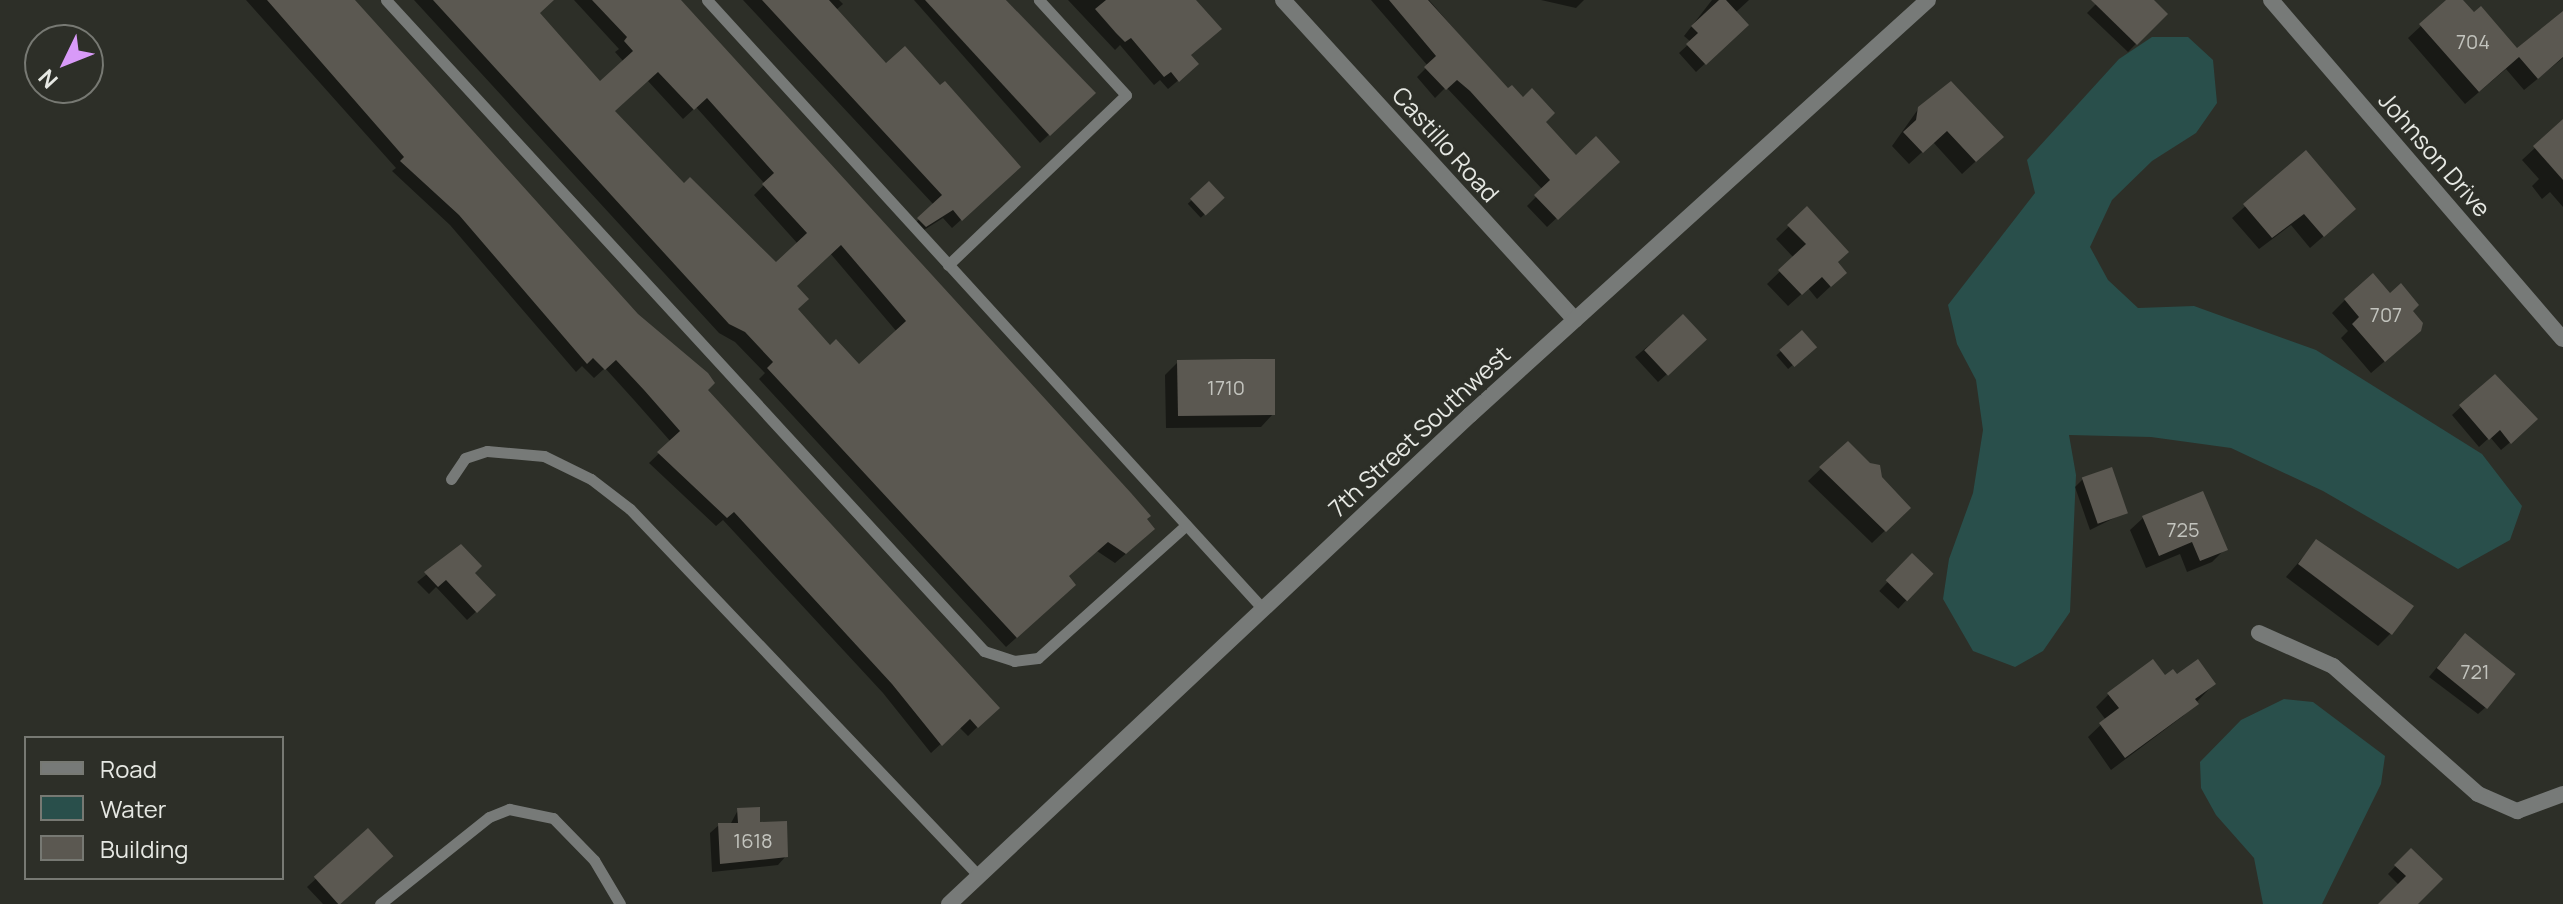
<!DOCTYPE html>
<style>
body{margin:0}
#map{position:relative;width:2563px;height:904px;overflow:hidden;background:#2d2f28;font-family:Manrope,sans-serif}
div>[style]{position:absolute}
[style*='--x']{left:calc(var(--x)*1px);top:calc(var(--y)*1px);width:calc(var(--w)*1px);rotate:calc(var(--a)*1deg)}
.water>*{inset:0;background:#294f4b}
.shadow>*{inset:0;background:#0007;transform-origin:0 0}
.building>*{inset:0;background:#5b5851;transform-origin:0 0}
.lane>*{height:11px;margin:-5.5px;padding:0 5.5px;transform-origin:5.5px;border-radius:5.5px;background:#777a78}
.street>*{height:16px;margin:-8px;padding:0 8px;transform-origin:8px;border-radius:8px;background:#777a78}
span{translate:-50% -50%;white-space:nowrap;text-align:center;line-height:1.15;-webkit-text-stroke:6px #2d2f28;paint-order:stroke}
.number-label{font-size:20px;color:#c3c4be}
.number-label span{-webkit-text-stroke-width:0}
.street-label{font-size:24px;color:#e6e8e3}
.legend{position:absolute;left:24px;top:736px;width:260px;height:144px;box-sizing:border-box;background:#2d2f28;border:2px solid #777973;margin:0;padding:10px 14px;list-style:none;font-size:24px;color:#e6e8e3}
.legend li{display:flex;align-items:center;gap:16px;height:40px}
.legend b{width:40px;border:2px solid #777973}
.north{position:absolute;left:24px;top:24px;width:80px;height:80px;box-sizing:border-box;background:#2d2f28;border:2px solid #777973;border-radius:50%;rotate:227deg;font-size:22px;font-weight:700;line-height:32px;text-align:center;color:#e6e8e3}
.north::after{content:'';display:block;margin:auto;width:28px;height:36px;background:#d89af8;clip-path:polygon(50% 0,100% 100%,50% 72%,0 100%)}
</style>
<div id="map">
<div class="water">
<i style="clip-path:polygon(2152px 37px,2188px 37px,2213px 60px,2217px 103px,2196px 133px,2152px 161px,2112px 200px,2090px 247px,2108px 280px,2138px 308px,2194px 306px,2316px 350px,2482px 454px,2522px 506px,2510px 540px,2458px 569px,2323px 491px,2231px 448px,2151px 437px,2069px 435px,2076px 475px,2070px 612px,2043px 651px,2015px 667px,1973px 651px,1943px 599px,1949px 559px,1973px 493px,1983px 430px,1976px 380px,1957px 344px,1948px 305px,2035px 193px,2027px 160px,2119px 59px)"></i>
<i style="clip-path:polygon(2284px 699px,2313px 702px,2385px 756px,2381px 784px,2322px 904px,2263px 904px,2254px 858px,2216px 815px,2201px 788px,2200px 762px,2241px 720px)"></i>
</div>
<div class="shadow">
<i style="clip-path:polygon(246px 0,349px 0,997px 708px,968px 736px,959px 727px,931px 753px,883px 693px,723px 520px,716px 526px,649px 463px,671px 442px,634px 400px,605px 368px,594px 378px,582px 366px,576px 372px,450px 225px,392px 171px,396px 168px)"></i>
<i style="clip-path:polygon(evenodd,414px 0,552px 0,537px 13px,600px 84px,624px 62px,615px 52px,619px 49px,574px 0,678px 0,1144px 520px,1143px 539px,1115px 563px,1097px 551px,1066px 577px,1064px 595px,1006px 647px,759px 379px,765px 373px,735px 342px,719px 333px,414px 0,647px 80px,683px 119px,696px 107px,765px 184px,754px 195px,798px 244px,776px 265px,684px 186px,613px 111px,647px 80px,414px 0,830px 253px,897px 332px,859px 367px,829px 348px,796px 310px,795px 286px,830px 253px)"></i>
<i style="clip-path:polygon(743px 0,839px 0,843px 4px,836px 10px,886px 66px,1009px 176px,952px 228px,943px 218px,916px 235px,910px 228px,934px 205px)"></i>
<i style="clip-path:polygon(914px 0,1006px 0,1093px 93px,1040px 143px)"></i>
<i style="clip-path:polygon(1068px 0,1176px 0,1189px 55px,1187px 73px,1168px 89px,1160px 80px,1154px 85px,1120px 45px,1115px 50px)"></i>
<i style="clip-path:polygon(1371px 0,1429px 0,1508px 91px,1576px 158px,1617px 162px,1547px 227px,1527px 206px,1543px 190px,1446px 87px,1435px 98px,1417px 77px,1428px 66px)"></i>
<i style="clip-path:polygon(1541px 0,1584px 0,1576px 8px)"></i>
<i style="clip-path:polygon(1712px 0,1749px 0,1735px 13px,1746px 25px,1696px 72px,1679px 53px,1691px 42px,1684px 36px)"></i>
<i style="clip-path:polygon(2100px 0,2151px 0,2165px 14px,2128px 52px,2087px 13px)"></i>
<i style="clip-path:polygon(2449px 0,2460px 0,2517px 50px,2563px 13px,2563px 58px,2524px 90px,2506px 69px,2465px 104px,2408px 38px)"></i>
<i style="clip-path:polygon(1919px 108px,1988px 150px,1962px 174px,1933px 142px,1909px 164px,1892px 146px)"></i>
<i style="clip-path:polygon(2563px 122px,2563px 207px,2550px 192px,2542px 199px,2532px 186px,2539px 179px,2522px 160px)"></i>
<i style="clip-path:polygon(2306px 153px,2341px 221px,2310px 248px,2291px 225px,2259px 249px,2232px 218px)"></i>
<i style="left:1209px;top:184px;width:19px;height:29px;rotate:47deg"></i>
<i style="clip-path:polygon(1807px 209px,1835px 262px,1832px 285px,1817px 299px,1808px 288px,1788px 306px,1767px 284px,1794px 258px,1776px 239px)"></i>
<i style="clip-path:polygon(2389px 295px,2411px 311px,2406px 343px,2371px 373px,2341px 338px,2348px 331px,2332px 313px,2345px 300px)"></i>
<i style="clip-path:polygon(1683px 317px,1696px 348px,1658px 382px,1635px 357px)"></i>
<i style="left:1802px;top:333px;width:18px;height:34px;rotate:49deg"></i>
<i style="clip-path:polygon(1178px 362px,1273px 414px,1261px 427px,1166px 428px,1165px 375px)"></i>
<i style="clip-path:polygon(2495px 376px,2527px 428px,2501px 450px,2490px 437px,2479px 447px,2452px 415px)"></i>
<i style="clip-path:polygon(1848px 443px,1895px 521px,1872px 543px,1808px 481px)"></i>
<i style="clip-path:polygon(2083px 479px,2126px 512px,2090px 530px,2075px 487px)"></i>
<i style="clip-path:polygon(2143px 518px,2225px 549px,2212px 562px,2187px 572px,2180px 554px,2146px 568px,2130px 530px)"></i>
<i style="clip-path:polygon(2316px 542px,2391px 633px,2378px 646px,2286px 577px)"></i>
<i style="clip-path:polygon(461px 547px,473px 573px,494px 595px,467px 620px,436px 587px,429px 594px,417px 582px)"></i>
<i style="left:1912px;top:556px;width:26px;height:48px;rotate:43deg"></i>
<i style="clip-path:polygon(2456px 644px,2487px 706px,2478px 714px,2429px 677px)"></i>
<i style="clip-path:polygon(2165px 678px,2214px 684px,2183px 716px,2111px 770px,2088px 737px,2106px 720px,2096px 707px,2109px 694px)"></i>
<i style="clip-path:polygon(738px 810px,786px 856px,778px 865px,712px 872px,710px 833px,719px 825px,730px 825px)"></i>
<i style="clip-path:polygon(368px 831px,382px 864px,339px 904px,323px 904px,307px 887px)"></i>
<i style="clip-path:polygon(2411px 850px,2415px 904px,2383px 904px,2399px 885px,2388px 874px)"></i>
</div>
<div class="building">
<i style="clip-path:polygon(267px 0,355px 0,638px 314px,708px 373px,715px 383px,708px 390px,1000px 708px,978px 728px,970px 719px,942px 746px,892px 684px,734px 512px,727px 518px,657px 452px,680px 431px,644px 390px,616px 360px,605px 370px,593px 358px,587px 364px,459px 215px,400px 161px,404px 157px)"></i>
<i style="clip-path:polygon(evenodd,433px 0,554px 0,540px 13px,600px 81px,633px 51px,624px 41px,627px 37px,592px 0,681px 0,1131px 493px,1151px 516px,1147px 519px,1155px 529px,1126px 554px,1108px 542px,1069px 576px,1076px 585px,1017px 638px,767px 368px,773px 362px,745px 332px,729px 324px,433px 0,658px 72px,694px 110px,707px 98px,774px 173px,762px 184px,807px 233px,776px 262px,690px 177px,684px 183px,615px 111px,658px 72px,433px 0,841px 245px,906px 321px,859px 364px,836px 339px,830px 345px,798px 309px,809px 299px,797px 286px,841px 245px)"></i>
<i style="clip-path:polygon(762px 0,829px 0,886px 63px,905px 46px,940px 85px,945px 81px,1021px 167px,962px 221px,953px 210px,926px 227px,917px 218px,942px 195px)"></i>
<i style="clip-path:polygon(925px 0,1006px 0,1096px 93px,1050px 136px)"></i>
<i style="clip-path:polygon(1106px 0,1196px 0,1222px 29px,1191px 55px,1199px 64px,1179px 82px,1171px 72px,1164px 77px,1131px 38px,1125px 42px,1116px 33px,1095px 9px)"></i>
<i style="clip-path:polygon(1389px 0,1428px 0,1508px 88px,1512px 85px,1523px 97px,1532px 88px,1555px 113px,1546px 122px,1576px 155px,1596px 136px,1620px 162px,1558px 220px,1534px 195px,1550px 180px,1470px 91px,1457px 80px,1446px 90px,1424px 67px,1436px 56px)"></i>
<i style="clip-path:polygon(1719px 0,1726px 0,1749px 25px,1706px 65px,1686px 44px,1698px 33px,1691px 26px)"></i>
<i style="clip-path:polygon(2091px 0,2154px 0,2168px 14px,2137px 45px)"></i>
<i style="clip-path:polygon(2446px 0,2463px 0,2474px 12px,2481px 6px,2517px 48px,2563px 11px,2563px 57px,2538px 79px,2519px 57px,2479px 92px,2419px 24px)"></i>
<i style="clip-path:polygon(1951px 81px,2004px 137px,1976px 162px,1947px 131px,1923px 153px,1903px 132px,1916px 120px,1918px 107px)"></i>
<i style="clip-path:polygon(2563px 119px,2563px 180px,2533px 146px)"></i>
<i style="clip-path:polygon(2306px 150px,2356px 209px,2324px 237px,2304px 214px,2272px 238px,2243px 204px)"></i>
<i style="left:1209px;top:181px;width:23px;height:26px;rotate:47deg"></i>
<i style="clip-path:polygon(1807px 206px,1849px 252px,1838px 262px,1847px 273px,1831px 287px,1822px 277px,1802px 295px,1778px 270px,1806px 244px,1787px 225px)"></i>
<i style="clip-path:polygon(2373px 273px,2390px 293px,2401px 283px,2419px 305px,2413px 311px,2423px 323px,2421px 331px,2385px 362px,2352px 324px,2359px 317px,2344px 299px)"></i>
<i style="left:1683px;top:314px;width:35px;height:53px;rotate:47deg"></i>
<i style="left:1802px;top:330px;width:23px;height:30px;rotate:49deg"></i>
<i style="clip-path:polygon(1243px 359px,1275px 359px,1275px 415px,1178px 416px,1177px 360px)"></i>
<i style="clip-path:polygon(2495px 374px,2538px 419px,2511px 444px,2500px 430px,2489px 440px,2459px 405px)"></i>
<i style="clip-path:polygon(1848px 441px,1870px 463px,1880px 465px,1882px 477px,1911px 508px,1886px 532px,1819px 467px)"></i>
<i style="left:2112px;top:467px;width:49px;height:32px;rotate:71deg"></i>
<i style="clip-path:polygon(2203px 491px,2228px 550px,2200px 561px,2192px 542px,2159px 556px,2142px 516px)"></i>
<i style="clip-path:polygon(2316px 539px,2414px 606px,2392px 635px,2298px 564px)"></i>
<i style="clip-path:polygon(461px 544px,482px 566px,475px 573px,496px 595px,477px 613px,446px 580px,438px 587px,424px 572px)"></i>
<i style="left:1912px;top:553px;width:30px;height:38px;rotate:44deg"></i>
<i style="left:2465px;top:633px;width:65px;height:45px;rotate:39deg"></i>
<i style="clip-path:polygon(2153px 659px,2165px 675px,2173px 669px,2177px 674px,2198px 659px,2216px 684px,2195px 699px,2199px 704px,2125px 758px,2099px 723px,2119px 708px,2107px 693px)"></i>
<i style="clip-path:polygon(760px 807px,760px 822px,787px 821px,788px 857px,720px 864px,718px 823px,738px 823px,737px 808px)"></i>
<i style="left:368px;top:828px;width:38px;height:73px;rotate:48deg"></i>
<i style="clip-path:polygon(2411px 848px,2443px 879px,2418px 904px,2378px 904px,2406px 876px,2394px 865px)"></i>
</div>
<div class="lane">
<i style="--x:386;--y:0;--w:884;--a:47.43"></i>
<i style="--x:984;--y:651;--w:32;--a:18"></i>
<i style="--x:1014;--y:661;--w:24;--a:-7"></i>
<i style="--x:1038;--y:658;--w:199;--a:-41.9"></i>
<i style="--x:707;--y:0;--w:825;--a:47.6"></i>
<i style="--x:948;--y:265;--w:246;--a:-43.7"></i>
<i style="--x:1126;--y:95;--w:129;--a:-132.5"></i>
<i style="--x:451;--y:479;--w:25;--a:-56"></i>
<i style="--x:465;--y:458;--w:23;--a:-18"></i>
<i style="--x:487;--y:451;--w:57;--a:5"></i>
<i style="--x:544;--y:456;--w:52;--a:26.1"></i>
<i style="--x:591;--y:479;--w:49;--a:37.6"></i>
<i style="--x:630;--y:509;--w:506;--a:46.44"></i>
<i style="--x:380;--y:904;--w:139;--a:-38.6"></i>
<i style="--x:489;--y:817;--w:22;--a:-22"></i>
<i style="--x:509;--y:809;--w:45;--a:11.6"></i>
<i style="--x:553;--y:818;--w:59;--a:45.7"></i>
<i style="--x:594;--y:860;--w:51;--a:59.4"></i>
</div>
<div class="street">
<i style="--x:1283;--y:0;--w:433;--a:47.6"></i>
<i style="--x:2271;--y:0;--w:447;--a:49.3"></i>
<i style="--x:2259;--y:633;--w:81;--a:24"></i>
<i style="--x:2333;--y:666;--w:193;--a:41.4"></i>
<i style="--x:2478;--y:794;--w:43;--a:23.6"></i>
<i style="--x:2517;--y:811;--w:49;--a:-20.3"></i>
<i style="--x:949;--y:904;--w:715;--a:-43.19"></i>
<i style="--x:1470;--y:415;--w:618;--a:-42.18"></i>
</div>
<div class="number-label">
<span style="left:2473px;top:41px">704</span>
<span style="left:2386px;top:314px">707</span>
<span style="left:1226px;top:387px">1710</span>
<span style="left:2183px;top:529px">725</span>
<span style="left:2475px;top:671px">721</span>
<span style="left:753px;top:840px">1618</span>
</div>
<div class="street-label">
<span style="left:1446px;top:144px;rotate:48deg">Castillo Road</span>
<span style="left:2435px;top:154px;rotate:49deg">Johnson Drive</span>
<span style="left:1419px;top:431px;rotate:-43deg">7th Street Southwest</span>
</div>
<ul class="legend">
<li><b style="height:10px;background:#777a78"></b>Road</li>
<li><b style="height:22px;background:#294f4b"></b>Water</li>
<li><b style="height:22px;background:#5b5851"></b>Building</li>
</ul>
<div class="north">N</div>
</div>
